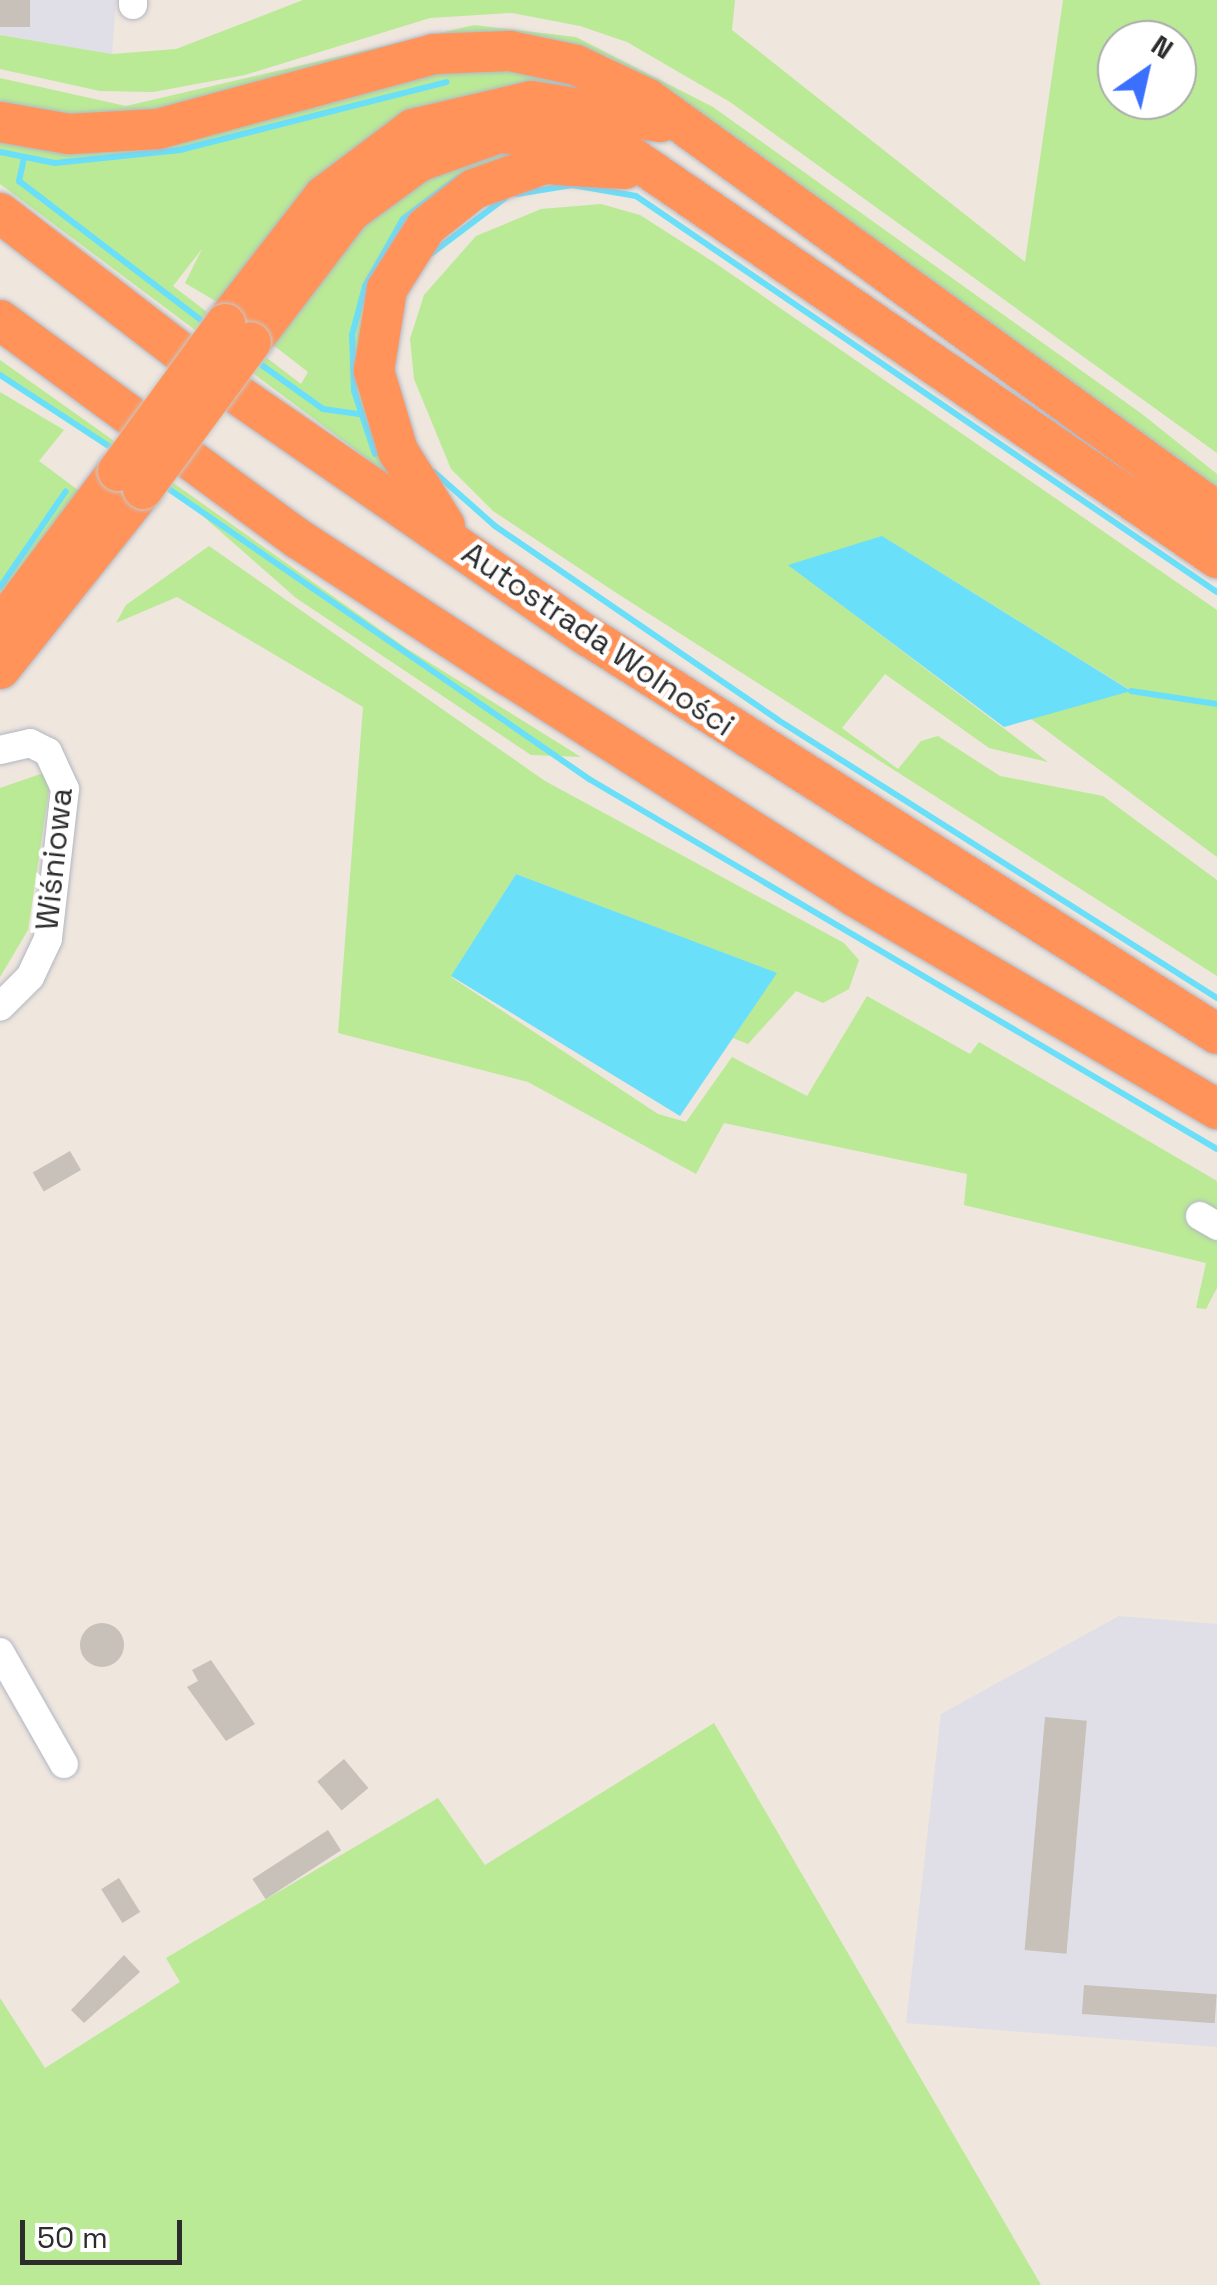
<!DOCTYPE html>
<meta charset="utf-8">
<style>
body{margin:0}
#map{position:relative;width:1217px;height:2285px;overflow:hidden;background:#efe6de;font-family:"Space Grotesk",sans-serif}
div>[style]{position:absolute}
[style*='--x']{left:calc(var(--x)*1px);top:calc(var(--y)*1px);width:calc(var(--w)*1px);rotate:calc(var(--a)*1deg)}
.industrial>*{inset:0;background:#e0dfe7}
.green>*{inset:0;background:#baea96}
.water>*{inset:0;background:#69dff9}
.stream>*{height:6px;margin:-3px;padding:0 3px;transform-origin:3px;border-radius:3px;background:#69dff9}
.building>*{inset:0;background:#c7c1b9;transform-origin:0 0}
.round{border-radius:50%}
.roads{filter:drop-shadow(0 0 2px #b2b6c1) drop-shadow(0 0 2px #b2b6c1)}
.minor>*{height:28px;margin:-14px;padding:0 14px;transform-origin:14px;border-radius:14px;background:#fff}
.highway>*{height:40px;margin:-20px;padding:0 20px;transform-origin:20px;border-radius:20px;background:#ff9359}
.bridges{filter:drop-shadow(0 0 2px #c8c8c8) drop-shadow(0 0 2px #c8c8c8)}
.highway-bridge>*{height:40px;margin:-20px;padding:0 20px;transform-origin:20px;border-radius:20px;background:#ff9359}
span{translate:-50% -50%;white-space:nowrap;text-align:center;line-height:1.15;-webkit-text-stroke:9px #fff;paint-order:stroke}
.street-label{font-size:32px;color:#2c2c2c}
.north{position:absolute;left:1097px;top:20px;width:100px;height:100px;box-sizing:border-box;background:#fff;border:2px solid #ababab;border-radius:50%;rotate:34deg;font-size:28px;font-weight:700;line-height:40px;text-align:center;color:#2c2c2c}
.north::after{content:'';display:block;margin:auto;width:35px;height:45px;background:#3b70ff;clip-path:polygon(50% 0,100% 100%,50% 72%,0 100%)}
.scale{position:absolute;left:20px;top:2220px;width:162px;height:45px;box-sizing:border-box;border:5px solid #2c2c2c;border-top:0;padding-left:12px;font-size:30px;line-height:35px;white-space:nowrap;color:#2c2c2c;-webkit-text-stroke:8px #fff;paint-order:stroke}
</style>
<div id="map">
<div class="industrial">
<i style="clip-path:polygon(0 0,116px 0,112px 54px,0 35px)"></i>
<i style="clip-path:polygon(1119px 1616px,1217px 1624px,1217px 2047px,906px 2023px,941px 1714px)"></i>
</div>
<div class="green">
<i style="clip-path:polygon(evenodd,303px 0,735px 0,732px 30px,1025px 262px,1063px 0,1217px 0,1217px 453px,730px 102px,627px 42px,580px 26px,512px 13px,430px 18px,245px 75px,153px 92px,100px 91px,0 69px,0 35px,112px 54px,176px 49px,303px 0,1117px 40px,1177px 40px,1177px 100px,1117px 100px,1117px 40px)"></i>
<i style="clip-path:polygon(474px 25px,576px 37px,713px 107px,1142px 414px,1217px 474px,1217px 488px,680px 98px,608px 57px,567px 44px,92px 119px,0 106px,0 78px,126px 106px)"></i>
<i style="clip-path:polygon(489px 64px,616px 97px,529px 88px,419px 110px,222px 305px,185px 283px,202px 249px,173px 286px,301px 384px,308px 372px,268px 341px,364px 219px,457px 157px,535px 146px,542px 153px,380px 276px,401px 484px,0 184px,0 136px)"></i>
<i style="clip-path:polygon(601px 204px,640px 215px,715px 263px,1217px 610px,1217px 857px,1031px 719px,1130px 690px,883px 537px,789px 565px,1048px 762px,989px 748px,885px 674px,842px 728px,898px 769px,921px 741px,938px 736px,1000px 776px,1103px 796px,1217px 880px,1217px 976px,618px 594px,493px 511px,451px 469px,414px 379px,410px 339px,424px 295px,476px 236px,541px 209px)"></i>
<i style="clip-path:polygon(0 360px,406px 648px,581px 757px,531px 755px,296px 598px,181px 497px,0 378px)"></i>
<i style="clip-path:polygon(0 392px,64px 430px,39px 461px,82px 493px,0 607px)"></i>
<i style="clip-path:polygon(209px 546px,545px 781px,844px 943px,859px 960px,849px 989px,823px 1003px,796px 991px,748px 1044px,733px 1038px,776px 973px,516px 874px,451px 977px,658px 1114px,686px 1122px,732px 1057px,807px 1096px,867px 996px,970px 1054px,979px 1042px,1217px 1181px,1217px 1288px,1206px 1309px,1196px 1308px,1206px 1263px,964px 1205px,967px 1174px,724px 1123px,696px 1174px,528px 1082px,338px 1033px,363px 707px,177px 597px,116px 623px,126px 605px)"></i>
<i style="clip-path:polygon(52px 770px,28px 930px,0 977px,0 788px)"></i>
<i style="clip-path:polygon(714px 1723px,1041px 2285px,0 2285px,0 1998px,45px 2068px,180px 1982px,166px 1958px,438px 1798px,485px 1865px)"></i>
</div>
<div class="water">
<i style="clip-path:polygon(882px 536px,1131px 691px,1004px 727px,788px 565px)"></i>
<i style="clip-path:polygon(516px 874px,777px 973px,680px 1116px,451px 976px)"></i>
</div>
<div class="stream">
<i style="--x:0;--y:152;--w:56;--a:11.3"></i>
<i style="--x:55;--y:163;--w:126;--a:-5.9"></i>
<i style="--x:180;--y:150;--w:275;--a:-14.3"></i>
<i style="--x:24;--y:158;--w:24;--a:102"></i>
<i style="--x:19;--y:181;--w:235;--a:37.4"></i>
<i style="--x:517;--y:194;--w:56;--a:-9.3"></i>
<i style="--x:572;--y:185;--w:65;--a:9.8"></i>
<i style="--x:636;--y:196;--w:703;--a:34.28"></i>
<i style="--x:432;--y:253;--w:91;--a:-37"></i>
<i style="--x:256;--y:361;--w:82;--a:35.6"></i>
<i style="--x:323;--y:409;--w:37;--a:8"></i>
<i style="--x:0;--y:375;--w:139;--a:33.2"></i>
<i style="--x:375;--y:454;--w:66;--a:-108.4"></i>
<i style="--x:354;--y:391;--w:56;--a:-92"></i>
<i style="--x:352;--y:335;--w:51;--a:-75.1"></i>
<i style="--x:365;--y:286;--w:77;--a:-60.4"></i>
<i style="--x:403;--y:219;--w:69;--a:-36.7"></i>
<i style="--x:434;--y:472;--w:81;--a:41.5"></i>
<i style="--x:495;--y:526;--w:343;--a:34.4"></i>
<i style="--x:778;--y:720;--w:520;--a:32.34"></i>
<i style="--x:163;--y:485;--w:518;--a:34.61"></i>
<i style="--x:589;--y:779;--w:729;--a:30.51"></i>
<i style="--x:0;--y:587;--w:116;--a:-55.5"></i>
<i style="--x:1131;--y:691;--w:87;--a:8.6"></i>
</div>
<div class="building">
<i style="left:0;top:0;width:30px;height:27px"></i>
<i style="left:70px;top:1151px;width:22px;height:43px;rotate:60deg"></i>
<i class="round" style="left:80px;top:1623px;width:44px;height:44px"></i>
<i style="clip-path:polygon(211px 1660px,255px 1724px,226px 1741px,187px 1687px,198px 1681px,192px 1670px)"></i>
<i style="left:1045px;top:1717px;width:42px;height:234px;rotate:5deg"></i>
<i style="left:344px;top:1759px;width:38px;height:35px;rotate:50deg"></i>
<i style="left:328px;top:1830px;width:24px;height:90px;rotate:57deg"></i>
<i style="left:119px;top:1878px;width:40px;height:21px;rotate:58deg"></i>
<i style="clip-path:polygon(124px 1955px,140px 1972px,84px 2023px,71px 2010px)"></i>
<i style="left:1084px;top:1985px;width:133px;height:29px;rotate:4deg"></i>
</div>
<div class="roads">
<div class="minor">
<i style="--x:133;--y:5;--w:5;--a:-90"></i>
<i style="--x:0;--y:750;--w:31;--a:-13"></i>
<i style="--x:30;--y:743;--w:20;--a:27"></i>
<i style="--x:48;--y:752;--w:41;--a:65.3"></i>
<i style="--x:65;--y:789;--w:151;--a:96.5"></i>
<i style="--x:48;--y:939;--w:42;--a:115.3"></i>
<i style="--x:30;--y:977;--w:42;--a:135"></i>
<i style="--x:1200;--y:1216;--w:20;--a:30"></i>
<i style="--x:0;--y:1652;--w:129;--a:60.3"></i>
</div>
<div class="highway">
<i style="--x:0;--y:122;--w:70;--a:9.9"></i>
<i style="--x:69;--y:134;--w:89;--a:-3.2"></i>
<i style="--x:158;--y:129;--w:286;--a:-15.2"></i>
<i style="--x:434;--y:54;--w:76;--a:-2.3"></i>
<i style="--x:510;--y:51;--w:67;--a:12"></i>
<i style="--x:576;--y:65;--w:80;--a:25.3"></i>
<i style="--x:648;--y:99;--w:703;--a:35.97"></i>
<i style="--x:0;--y:213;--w:284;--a:37.6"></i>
<i style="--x:225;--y:386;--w:441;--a:34.6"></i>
<i style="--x:588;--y:636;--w:744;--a:32.32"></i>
<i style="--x:0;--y:320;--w:372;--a:36.3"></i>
<i style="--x:300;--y:540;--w:249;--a:33.1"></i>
<i style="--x:509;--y:676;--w:409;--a:32.5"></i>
<i style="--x:854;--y:896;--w:421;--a:30.4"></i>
<i style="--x:225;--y:324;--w:162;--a:-52.3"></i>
<i style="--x:324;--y:196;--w:111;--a:-37"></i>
<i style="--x:413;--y:129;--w:121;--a:-13.3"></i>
<i style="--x:531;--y:101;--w:131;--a:9.2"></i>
<i style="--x:251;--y:342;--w:163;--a:-52.7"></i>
<i style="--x:350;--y:212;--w:84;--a:-36.3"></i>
<i style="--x:418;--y:162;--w:86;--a:-19.7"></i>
<i style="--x:499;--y:133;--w:109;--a:4.2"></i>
<i style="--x:608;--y:141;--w:738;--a:34.4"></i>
<i style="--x:445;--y:526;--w:89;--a:-122.1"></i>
<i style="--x:398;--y:451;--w:84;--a:-106.7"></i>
<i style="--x:374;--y:371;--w:83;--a:-81"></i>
<i style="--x:387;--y:289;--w:73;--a:-57.8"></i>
<i style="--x:426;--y:227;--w:61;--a:-38.4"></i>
<i style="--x:474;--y:189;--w:74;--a:-19.7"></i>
<i style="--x:544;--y:164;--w:81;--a:3.5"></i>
<i style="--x:0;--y:628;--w:196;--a:-53.1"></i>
<i style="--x:0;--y:669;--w:230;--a:-51.5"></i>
</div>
</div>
<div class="bridges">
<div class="highway-bridge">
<i style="--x:118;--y:471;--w:182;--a:-53.9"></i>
<i style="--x:143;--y:489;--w:182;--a:-53.7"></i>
</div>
</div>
<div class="street-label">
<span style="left:598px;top:639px;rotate:34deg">Autostrada Wolności</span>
<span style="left:54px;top:859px;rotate:-84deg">Wiśniowa</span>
</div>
<div class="north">N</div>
<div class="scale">50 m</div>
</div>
